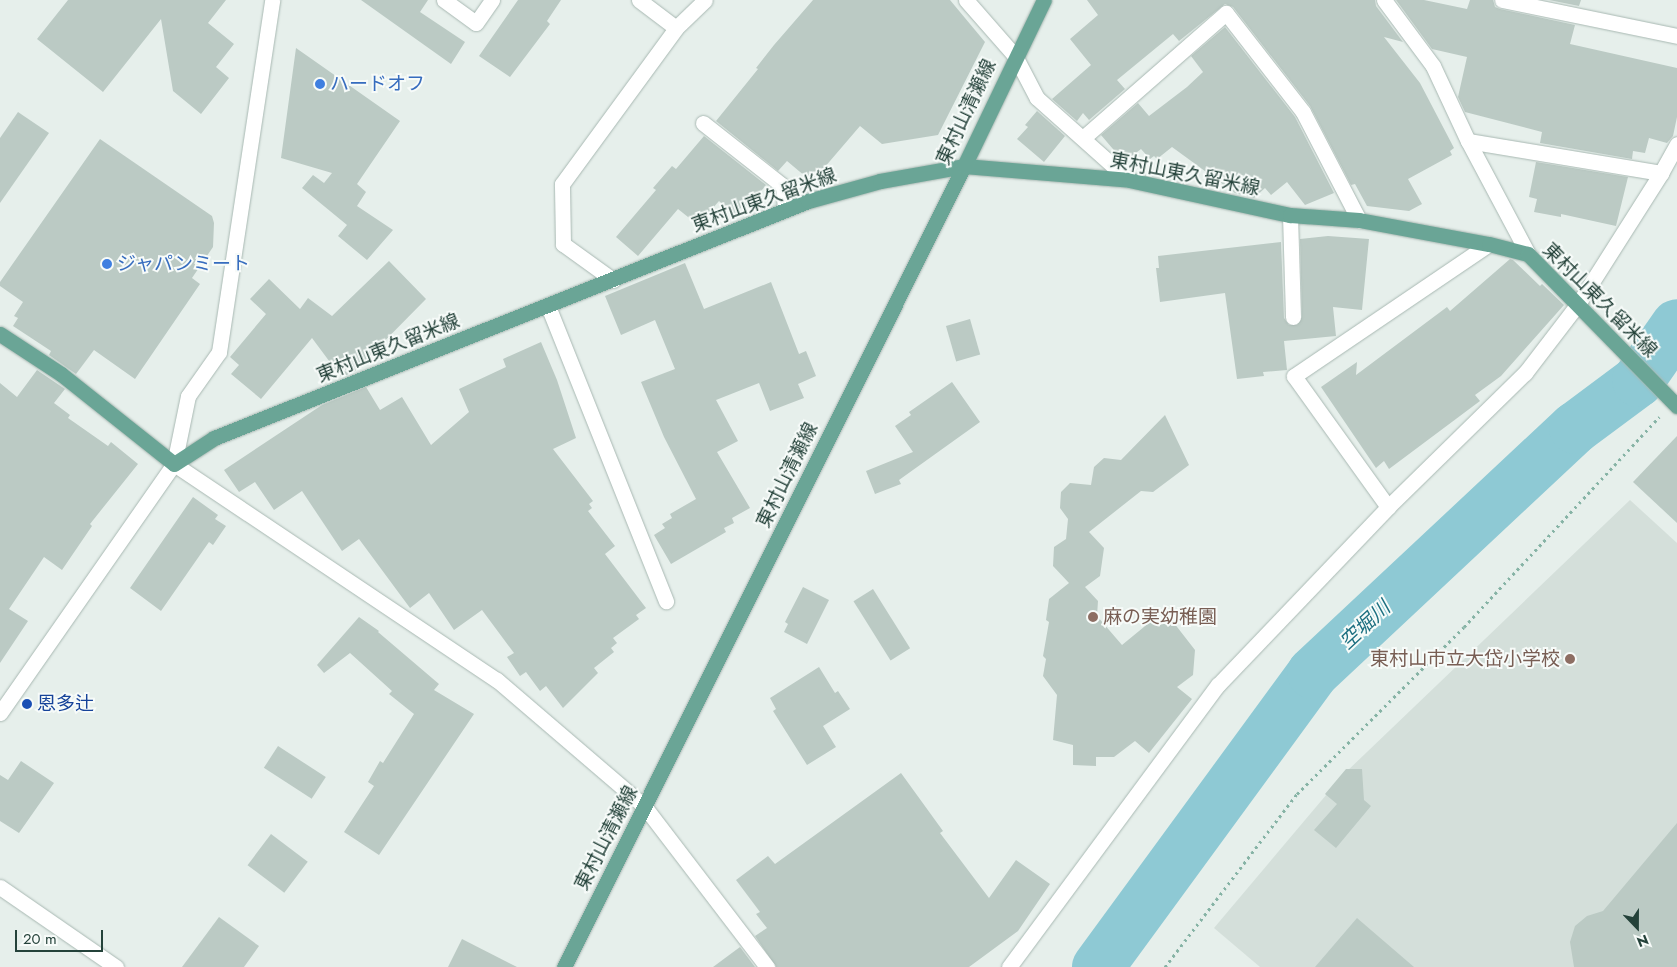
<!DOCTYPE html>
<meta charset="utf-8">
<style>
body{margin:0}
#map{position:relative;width:1677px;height:967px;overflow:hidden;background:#e6efeb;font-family:Jost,"Noto Sans JP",sans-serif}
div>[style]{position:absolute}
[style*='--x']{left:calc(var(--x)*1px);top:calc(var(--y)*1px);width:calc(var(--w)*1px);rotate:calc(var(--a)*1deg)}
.built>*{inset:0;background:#d4dfda}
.river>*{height:52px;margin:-26px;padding:0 26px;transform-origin:26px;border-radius:26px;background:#8ec9d4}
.building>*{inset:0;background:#bbcac4;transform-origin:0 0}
.path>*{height:3px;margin-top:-1.5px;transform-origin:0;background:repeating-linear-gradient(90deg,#86b3a5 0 2.5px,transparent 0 6.5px)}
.roads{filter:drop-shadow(0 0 1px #a8b8b2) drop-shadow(0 0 1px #a8b8b2)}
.minor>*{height:15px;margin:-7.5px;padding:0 7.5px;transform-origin:7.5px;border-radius:7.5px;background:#fff}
.major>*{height:15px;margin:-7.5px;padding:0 7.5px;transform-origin:7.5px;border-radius:7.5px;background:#6aa596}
.dots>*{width:14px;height:14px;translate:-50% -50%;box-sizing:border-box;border:2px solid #f7fbf9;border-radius:50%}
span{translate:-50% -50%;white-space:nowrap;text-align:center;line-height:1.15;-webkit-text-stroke:4px #f7fbf9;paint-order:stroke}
.shop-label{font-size:19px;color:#366cbe}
.left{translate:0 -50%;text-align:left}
.street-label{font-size:19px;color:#24423a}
.education-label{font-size:19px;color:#785e54}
.right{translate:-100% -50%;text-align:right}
.transit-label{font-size:19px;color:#164399}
.water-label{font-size:20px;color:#1c6f80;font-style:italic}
.north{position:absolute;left:1612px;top:902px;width:50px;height:50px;-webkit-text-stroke:4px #f7fbf9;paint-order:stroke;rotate:158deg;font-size:14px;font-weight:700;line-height:20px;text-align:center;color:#24423a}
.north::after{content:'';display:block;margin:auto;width:18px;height:22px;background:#24423a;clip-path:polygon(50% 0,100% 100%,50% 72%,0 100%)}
.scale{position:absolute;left:15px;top:930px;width:88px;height:22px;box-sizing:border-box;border:2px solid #24423a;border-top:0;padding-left:6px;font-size:15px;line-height:18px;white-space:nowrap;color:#24423a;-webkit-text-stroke:4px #f7fbf9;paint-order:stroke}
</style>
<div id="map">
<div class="built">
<i style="clip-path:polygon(1630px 500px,1677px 543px,1677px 967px,1260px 967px,1214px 928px,1343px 775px)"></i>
</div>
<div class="river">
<i style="--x:1098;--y:967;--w:364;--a:-53.8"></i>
<i style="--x:1313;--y:673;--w:359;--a:-43.1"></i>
<i style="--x:1575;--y:428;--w:79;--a:-36.7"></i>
<i style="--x:1638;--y:381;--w:68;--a:-55.1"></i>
</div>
<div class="building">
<i style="clip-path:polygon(68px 0,226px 0,208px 23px,234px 44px,216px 67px,229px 78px,201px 114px,173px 91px,161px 19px,103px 92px,37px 39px)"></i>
<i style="clip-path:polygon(361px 0,428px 0,420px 12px,465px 42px,451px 64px)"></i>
<i style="clip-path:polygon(518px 0,561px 0,547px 21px,550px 24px,510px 77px,479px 56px)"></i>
<i style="clip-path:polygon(813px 0,950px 0,985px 42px,938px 135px,882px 144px,860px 126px,812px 182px,787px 161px,778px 171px,716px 121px,758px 69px,756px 68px,774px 45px)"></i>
<i style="clip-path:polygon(1087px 0,1375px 0,1376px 6px,1403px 42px,1384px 37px,1420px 83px,1454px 148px,1450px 151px,1452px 155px,1408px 179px,1422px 204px,1409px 211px,1367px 206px,1355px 184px,1351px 185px,1310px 106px,1233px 7px,1225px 4px,1179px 41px,1173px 34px,1117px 80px,1125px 89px,1089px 120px,1083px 113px,1077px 121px,1052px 99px,1091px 65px,1070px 39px,1098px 15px)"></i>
<i style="clip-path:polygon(1396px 0,1424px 0,1467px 9px,1470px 0,1493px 0,1495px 7px,1500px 9px,1575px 25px,1570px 44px,1677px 68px,1677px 117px,1673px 136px,1667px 143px,1649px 138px,1645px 153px,1633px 151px,1632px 159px,1540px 143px,1542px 132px,1465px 112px,1458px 97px,1467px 57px,1432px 49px)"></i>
<i style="clip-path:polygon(1549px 0,1581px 0,1579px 6px)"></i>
<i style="clip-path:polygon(1225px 27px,1295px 117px,1334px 193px,1305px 205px,1287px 182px,1271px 195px,1265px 188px,1254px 198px,1235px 193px,1172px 147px,1157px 159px,1154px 156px,1150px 159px,1141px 149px,1124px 162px,1101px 135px,1138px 103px,1149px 116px,1187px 87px,1203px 72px,1191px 56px)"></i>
<i style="clip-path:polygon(296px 48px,400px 121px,357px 184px,366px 192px,357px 206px,393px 230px,367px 260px,338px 236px,347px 225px,302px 188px,313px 175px,324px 183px,332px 173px,281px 158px)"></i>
<i style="clip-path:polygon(1037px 111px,1065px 136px,1044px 162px,1017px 139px,1028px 127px,1025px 125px)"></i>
<i style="clip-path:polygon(18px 112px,49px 133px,0 203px,0 138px)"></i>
<i style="clip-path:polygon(704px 136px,766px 185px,748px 207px,744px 204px,735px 215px,719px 201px,698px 225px,678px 209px,638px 256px,616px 237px,656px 190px,653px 188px,672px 166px,676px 169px)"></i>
<i style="clip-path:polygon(100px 139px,212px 216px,214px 223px,213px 247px,192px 278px,200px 284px,135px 379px,94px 350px,76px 374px,49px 355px,51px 351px,13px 326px,18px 318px,14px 316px,23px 302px,0 286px,0 282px)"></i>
<i style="clip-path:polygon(1536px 162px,1628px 177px,1616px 226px,1561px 214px,1561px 217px,1534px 212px,1537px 199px,1529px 197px)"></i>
<i style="clip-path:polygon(1328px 236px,1369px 239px,1362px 310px,1333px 307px,1336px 336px,1284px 341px,1287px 370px,1263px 372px,1264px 376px,1237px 379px,1225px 293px,1160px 302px,1156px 268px,1159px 268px,1158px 256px,1281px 242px,1284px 318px,1289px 325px,1297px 325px,1302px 317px,1300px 239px)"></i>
<i style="clip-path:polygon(1510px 259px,1513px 260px,1540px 286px,1542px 284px,1564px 305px,1501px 376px,1475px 395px,1480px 401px,1389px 469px,1384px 461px,1376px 468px,1321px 387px,1357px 362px,1356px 375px,1447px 307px,1450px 311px)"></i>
<i style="clip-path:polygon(389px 261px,426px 299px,354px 372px,341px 377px,312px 338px,261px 399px,231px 374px,239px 365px,230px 357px,266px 314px,250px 299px,269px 279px,300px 309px,308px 298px,332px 316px)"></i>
<i style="clip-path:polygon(685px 263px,704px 309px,771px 282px,799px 354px,806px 351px,816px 376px,798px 384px,804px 398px,770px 411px,759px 383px,716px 400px,738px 441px,717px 452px,750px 508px,732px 518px,734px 523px,724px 528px,726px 532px,671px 564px,654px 535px,665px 528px,662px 524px,672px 518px,670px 514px,696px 499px,664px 437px,641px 382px,675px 369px,655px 320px,621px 335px,605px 296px)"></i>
<i style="left:970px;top:319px;width:37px;height:25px;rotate:74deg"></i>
<i style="clip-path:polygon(541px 342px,557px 380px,576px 438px,553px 449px,593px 501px,589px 504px,592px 508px,588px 511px,615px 546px,605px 554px,646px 608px,636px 615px,639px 619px,613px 638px,617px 643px,611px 648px,614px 652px,594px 668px,598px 673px,563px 708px,546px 686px,540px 691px,526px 672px,520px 676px,507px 657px,514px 653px,482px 610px,454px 630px,429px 593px,410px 608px,359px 539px,342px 551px,302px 491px,274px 510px,255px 482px,239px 492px,224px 470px,322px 405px,366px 387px,380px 410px,402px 397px,431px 445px,469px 412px,459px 389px,506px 367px,503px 359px)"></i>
<i style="clip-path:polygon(37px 370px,65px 389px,54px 403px,70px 415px,68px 418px,108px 446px,111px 442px,138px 464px,90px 524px,92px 526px,62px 570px,44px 557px,9px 609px,28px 621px,0 663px,0 383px,17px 397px)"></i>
<i style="clip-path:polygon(952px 382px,980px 422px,899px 480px,901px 484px,875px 494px,866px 471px,913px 452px,895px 426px,911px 415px,909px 412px)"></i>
<i style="clip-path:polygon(1165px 415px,1189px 465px,1153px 492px,1141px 491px,1089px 532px,1104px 548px,1100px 576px,1085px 587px,1098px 601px,1097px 616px,1122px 645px,1150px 622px,1174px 623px,1195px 650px,1193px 675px,1177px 687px,1192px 699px,1149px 753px,1135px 741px,1114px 757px,1096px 757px,1096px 766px,1073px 765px,1073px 745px,1053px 740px,1057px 695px,1043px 676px,1046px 659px,1043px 656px,1049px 622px,1046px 620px,1049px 599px,1069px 583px,1053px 566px,1054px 547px,1066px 539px,1068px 519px,1060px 508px,1061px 492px,1070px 483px,1091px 485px,1094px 467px,1104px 458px,1121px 460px)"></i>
<i style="clip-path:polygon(1677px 436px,1677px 523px,1633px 482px)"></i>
<i style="clip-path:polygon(193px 497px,218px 515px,215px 519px,226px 526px,213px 545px,209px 542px,161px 611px,130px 588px)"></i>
<i style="clip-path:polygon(803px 587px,829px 600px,807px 644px,784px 632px,788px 624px,785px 622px)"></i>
<i style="left:873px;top:589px;width:70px;height:23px;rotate:58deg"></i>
<i style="clip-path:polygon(359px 617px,379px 631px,378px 632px,439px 684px,434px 690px,474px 714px,379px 855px,344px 832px,374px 786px,368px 782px,380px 761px,383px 763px,414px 714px,389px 694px,392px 691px,350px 653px,324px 673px,317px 665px)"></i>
<i style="clip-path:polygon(819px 667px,835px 693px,838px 691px,850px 709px,823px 726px,836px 747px,807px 765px,773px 711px,776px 709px,770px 698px)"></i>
<i style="left:278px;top:746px;width:57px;height:26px;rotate:33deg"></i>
<i style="clip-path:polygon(21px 761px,54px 783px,19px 833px,0 821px,0 775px,8px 780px)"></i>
<i style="clip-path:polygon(1346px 769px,1362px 769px,1364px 800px,1371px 806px,1336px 848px,1314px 830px,1337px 804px,1325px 794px)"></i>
<i style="clip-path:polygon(901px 773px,943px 831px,940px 833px,989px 898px,1016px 860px,1050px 884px,1018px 931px,969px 967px,776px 967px,755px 936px,767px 928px,756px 914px,760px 912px,736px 880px,768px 856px,775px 864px)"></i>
<i style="clip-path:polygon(1677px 823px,1677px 967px,1574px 967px,1570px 942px,1575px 926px,1587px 916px,1603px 911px)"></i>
<i style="left:271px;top:834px;width:46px;height:39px;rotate:37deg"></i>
<i style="clip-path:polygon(219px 917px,259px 946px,244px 967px,182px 967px)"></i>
<i style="clip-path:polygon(1357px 918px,1414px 967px,1315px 967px)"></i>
<i style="clip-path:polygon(462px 939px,517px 967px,448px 967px)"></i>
<i style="clip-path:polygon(740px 947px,755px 967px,713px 967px)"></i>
</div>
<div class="path">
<i style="--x:1165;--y:967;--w:218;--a:-52.7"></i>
<i style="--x:1297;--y:794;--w:236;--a:-45"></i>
<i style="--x:1464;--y:627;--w:287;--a:-47.1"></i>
</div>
<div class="roads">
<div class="minor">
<i style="--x:444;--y:0;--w:39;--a:36"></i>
<i style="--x:476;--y:23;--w:28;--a:-55"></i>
<i style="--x:639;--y:0;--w:46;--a:37.1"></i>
<i style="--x:966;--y:0;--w:74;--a:48.8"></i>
<i style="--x:1015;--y:56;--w:47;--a:62.4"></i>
<i style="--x:1037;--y:98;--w:123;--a:41.7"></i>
<i style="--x:1384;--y:0;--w:82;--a:53.4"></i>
<i style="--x:1433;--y:66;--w:83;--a:65"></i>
<i style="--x:1468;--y:141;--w:128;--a:62"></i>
<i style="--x:1502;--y:0;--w:179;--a:11.6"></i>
<i style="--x:703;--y:123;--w:102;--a:38.2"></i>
<i style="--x:783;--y:186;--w:24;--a:85"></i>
<i style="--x:1083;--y:138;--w:190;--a:-41.2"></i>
<i style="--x:1226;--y:13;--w:125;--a:52.1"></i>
<i style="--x:1303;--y:112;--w:122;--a:62.6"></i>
<i style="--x:1468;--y:141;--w:196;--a:9.4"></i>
<i style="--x:1290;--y:215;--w:102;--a:88.3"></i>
<i style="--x:613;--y:280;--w:62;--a:-144.2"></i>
<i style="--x:563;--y:244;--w:60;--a:-91"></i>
<i style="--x:562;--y:184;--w:193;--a:-53.8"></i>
<i style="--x:676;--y:28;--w:40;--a:-44"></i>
<i style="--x:548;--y:306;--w:318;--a:68.2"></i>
<i style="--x:174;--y:464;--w:389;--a:33.8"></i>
<i style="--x:497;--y:680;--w:194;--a:40.6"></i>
<i style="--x:644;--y:806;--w:203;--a:52.6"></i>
<i style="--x:1388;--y:507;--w:161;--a:-125.7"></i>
<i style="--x:1294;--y:376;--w:235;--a:-34.1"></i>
<i style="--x:0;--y:713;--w:304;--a:-55.1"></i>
<i style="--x:174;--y:464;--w:69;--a:-78.4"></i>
<i style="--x:188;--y:396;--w:54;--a:-54.8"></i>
<i style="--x:219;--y:352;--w:356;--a:-81.4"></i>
<i style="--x:0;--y:887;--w:141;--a:34.6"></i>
<i style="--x:1009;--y:967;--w:351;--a:-53.5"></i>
<i style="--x:1218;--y:685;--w:246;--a:-46.3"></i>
<i style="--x:1388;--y:507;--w:192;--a:-44.4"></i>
<i style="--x:1525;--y:373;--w:87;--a:-52.5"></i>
<i style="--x:1578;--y:304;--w:155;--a:-57.6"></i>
<i style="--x:1661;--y:173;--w:33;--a:-61"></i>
</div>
<div class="major">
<i style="--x:0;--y:334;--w:73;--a:33.3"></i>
<i style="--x:61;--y:374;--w:144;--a:38.5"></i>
<i style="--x:174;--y:464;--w:48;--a:-33"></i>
<i style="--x:214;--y:438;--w:640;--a:-21.75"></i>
<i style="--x:808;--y:201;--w:75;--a:-15.5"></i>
<i style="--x:880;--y:181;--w:85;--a:-10.1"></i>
<i style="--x:964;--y:166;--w:166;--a:4.8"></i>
<i style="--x:1129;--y:180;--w:165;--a:12.3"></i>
<i style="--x:1290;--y:215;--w:69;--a:4.1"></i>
<i style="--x:1359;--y:220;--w:132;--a:10.5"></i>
<i style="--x:1489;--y:244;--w:40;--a:14.4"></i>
<i style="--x:1528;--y:254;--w:213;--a:45.6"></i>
<i style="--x:564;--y:967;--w:895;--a:-63.46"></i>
<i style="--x:964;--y:166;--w:184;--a:-64.3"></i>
</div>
</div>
<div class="dots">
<i style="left:320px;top:84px;background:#3f7fe0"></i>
<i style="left:107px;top:264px;background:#3f7fe0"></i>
<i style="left:1093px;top:617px;background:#8d6e63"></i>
<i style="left:1570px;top:659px;background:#8d6e63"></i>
<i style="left:27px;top:704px;background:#1a4fb4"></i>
</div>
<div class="shop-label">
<span class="left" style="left:330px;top:84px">ハードオフ</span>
<span class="left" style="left:117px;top:264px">ジャパンミート</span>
</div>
<div class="street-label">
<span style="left:966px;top:112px;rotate:-65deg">東村山清瀬線</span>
<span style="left:1185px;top:174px;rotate:11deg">東村山東久留米線</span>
<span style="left:764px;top:200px;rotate:-20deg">東村山東久留米線</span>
<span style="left:1600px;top:300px;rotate:45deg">東村山東久留米線</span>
<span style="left:388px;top:348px;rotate:-22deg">東村山東久留米線</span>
<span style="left:787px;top:475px;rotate:-64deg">東村山清瀬線</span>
<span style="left:606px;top:838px;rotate:-63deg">東村山清瀬線</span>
</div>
<div class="education-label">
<span class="left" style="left:1103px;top:617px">麻の実幼稚園</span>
<span class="right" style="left:1560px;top:659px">東村山市立大岱小学校</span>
</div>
<div class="transit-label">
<span class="left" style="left:37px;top:704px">恩多辻</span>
</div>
<div class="water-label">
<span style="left:1365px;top:625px;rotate:-43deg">空堀川</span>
</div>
<div class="north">N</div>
<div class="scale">20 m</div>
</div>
